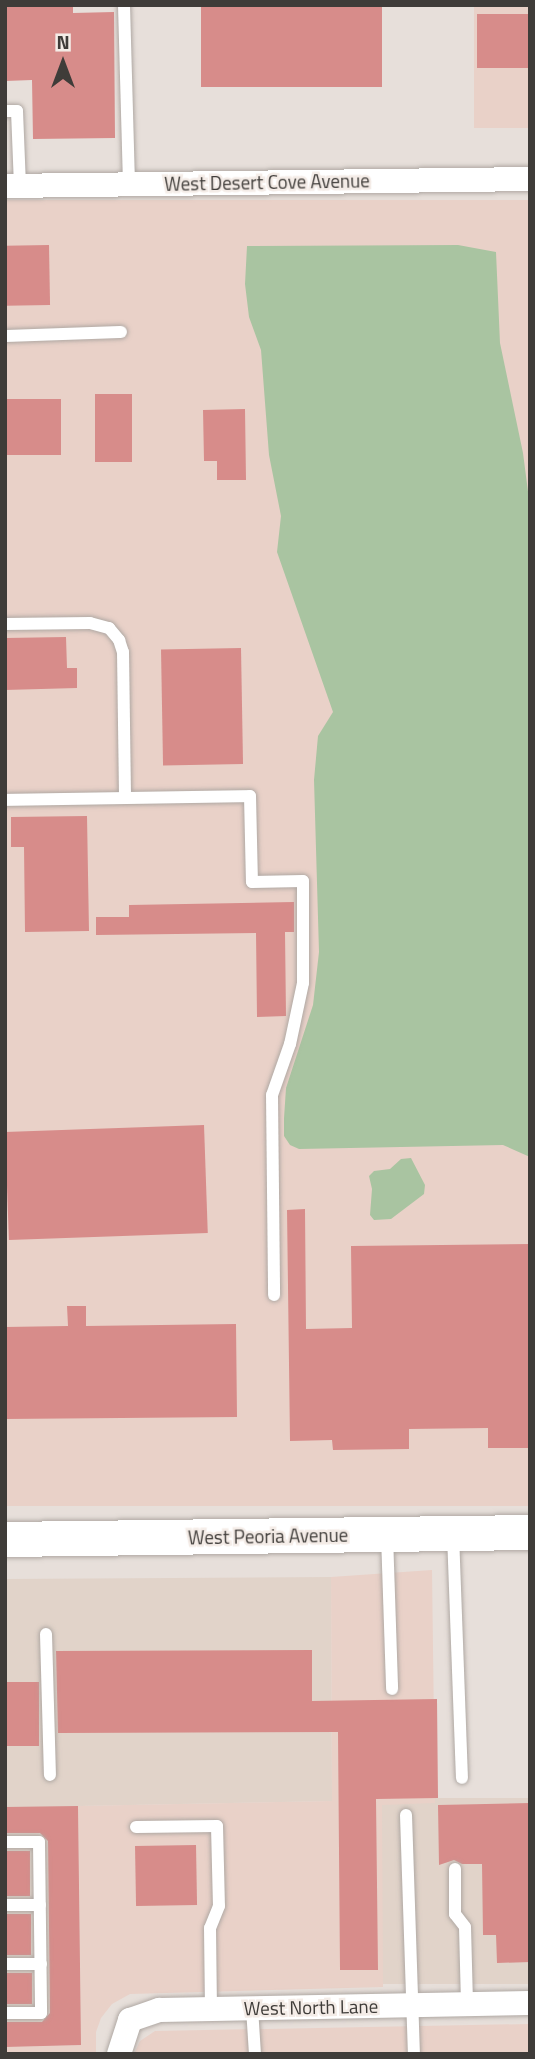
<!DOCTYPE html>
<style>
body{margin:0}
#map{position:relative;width:535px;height:2059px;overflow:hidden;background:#e7dfda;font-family:"Titillium Web",sans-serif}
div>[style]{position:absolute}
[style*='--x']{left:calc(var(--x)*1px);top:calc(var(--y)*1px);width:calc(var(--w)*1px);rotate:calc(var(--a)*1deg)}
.built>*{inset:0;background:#e1d3c9;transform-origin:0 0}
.industrial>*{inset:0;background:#e9d1c8;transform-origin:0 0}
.green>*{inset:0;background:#a9c4a1}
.building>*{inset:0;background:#d78c8a;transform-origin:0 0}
.roads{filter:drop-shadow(0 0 2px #afa8a3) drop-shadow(0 0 2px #afa8a3)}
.lane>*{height:12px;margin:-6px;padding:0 6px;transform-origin:6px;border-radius:6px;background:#fff}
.street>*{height:24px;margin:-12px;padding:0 12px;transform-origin:12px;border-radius:12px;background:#fff}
.secondary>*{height:35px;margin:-17.5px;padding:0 17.5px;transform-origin:17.5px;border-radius:17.5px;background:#fff}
span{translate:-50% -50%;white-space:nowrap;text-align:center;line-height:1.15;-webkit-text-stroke:5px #f4ece7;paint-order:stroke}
.street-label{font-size:19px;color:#3f3c39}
.frame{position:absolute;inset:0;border:7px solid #3f3c39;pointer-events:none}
.north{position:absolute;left:28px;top:28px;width:70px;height:70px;-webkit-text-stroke:5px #f4ece7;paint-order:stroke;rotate:0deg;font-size:19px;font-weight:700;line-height:28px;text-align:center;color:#3f3c39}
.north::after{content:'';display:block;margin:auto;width:24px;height:32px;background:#3f3c39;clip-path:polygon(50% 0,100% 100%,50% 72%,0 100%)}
</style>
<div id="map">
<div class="built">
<i style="clip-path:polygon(331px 1577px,332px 1801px,78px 1806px,81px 2045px,5px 2047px,5px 1579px)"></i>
<i style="left:530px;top:1798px;width:186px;height:148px;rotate:90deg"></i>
</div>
<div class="industrial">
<i style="left:474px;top:5px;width:56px;height:123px"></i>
<i style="left:530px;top:200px;width:1306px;height:525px;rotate:90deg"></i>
<i style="clip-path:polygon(432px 1570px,435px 1803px,382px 1805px,383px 1987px,130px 1994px,112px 2004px,101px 2018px,96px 2032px,96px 2054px,5px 2054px,5px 2047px,81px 2045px,78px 1806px,332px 1801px,331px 1577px)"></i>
<i style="clip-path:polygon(530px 2024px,530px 2054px,134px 2054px,140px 2041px,155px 2031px)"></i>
</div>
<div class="green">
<i style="clip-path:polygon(458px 245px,496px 252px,500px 343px,523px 453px,530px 507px,530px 1157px,503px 1145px,299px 1149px,290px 1145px,284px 1136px,284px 1118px,286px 1088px,313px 1005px,319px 952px,314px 780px,318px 736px,333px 712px,277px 552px,281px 516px,269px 455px,261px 350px,249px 317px,245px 284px,247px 246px)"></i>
<i style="clip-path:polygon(411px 1158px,425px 1185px,424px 1194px,391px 1219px,374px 1220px,370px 1215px,372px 1189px,369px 1176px,374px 1171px,390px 1169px,401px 1159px)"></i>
</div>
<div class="building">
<i style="clip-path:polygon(5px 5px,73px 5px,73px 13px,114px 12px,115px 138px,33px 139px,32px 80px,5px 81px)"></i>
<i style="left:201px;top:5px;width:181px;height:82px"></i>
<i style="left:530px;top:14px;width:54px;height:53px;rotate:90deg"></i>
<i style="left:49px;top:245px;width:60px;height:44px;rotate:89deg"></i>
<i style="left:132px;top:394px;width:68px;height:37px;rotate:90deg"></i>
<i style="left:5px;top:399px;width:56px;height:56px"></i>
<i style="clip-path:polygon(245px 409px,246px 480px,217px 480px,217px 461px,204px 461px,203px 410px)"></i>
<i style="clip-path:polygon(66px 637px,67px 668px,77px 668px,77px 688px,5px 690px,5px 638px)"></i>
<i style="left:241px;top:648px;width:116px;height:80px;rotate:89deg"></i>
<i style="clip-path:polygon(87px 816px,89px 931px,25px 932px,24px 847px,11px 847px,11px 817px)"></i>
<i style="clip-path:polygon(294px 902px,294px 932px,285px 932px,286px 1016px,257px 1017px,256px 933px,96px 935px,96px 917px,129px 917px,129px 905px)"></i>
<i style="left:204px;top:1125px;width:108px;height:199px;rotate:88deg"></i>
<i style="clip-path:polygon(305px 1209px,306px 1329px,352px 1328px,351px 1246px,530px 1244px,530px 1448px,488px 1448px,488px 1428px,409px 1429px,409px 1449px,333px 1450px,332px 1440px,290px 1441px,287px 1210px)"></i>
<i style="clip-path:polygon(67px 1306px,86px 1306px,86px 1326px,236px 1324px,237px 1417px,5px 1419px,5px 1327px,68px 1326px)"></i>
<i style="clip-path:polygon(312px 1650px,312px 1701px,437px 1699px,438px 1798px,376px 1799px,378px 1970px,340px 1970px,338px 1732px,58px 1733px,56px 1651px)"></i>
<i style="left:5px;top:1682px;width:34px;height:64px"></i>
<i style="clip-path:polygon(530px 1803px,530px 1962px,497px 1963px,496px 1935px,483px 1935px,482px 1864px,462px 1864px,454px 1860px,439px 1865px,438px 1805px)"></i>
<i style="clip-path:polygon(78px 1806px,81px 2045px,5px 2047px,5px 2022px,42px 2022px,50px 2013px,48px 1841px,40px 1833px,5px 1833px,5px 1807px)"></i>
<i style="left:196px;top:1845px;width:60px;height:61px;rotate:89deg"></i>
<i style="left:5px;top:1851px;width:25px;height:45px"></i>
<i style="left:5px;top:1914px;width:26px;height:41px"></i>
<i style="left:5px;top:1973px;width:27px;height:31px"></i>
</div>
<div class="roads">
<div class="lane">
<i style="--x:124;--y:5;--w:179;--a:88.4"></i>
<i style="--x:5;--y:111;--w:12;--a:0"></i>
<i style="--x:17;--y:111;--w:75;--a:87.7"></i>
<i style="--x:5;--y:336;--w:116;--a:-2"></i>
<i style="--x:5;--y:624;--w:85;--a:-0.7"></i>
<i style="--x:90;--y:623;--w:20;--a:15"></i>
<i style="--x:109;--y:628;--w:16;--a:50"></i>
<i style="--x:119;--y:640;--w:13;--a:72"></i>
<i style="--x:123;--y:652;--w:146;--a:89.2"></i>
<i style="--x:5;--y:800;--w:245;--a:-0.9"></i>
<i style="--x:250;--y:796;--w:86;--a:88.7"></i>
<i style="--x:252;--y:882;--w:51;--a:-1.1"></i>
<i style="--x:303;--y:881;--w:102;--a:90"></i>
<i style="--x:303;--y:983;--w:62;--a:102"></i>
<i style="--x:290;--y:1044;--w:54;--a:109.4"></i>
<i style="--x:272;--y:1095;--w:200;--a:89.4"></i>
<i style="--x:453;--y:1534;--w:244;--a:87.9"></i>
<i style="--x:387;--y:1535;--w:154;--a:88.1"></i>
<i style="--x:46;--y:1634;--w:141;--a:88.4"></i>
<i style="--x:406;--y:1815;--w:239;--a:88.1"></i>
<i style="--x:136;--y:1827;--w:81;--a:-0.7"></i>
<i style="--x:217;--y:1826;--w:80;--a:88.6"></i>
<i style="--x:219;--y:1906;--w:24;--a:112"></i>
<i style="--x:210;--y:1928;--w:81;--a:89.3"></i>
<i style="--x:5;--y:1842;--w:34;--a:0"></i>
<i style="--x:39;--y:1842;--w:171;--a:89.3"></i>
<i style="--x:41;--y:2013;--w:36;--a:180"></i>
<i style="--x:455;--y:1869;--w:45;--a:90"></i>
<i style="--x:455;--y:1914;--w:16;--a:52"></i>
<i style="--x:465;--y:1927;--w:77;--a:88.5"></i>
<i style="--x:5;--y:1905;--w:35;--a:0"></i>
<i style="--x:5;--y:1964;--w:36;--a:0"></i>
<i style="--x:252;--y:2008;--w:46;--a:86.3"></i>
</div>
<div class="street">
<i style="--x:5;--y:186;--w:525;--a:-0.76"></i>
<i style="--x:119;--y:2054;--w:36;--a:-72"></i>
<i style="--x:130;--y:2020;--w:31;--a:-19"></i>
<i style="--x:159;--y:2010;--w:371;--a:-1.1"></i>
</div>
<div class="secondary">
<i style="--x:5;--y:1539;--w:525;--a:-0.76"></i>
</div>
</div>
<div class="street-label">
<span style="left:267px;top:182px;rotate:-1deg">West Desert Cove Avenue</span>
<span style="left:268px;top:1536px;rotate:-1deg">West Peoria Avenue</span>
<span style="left:311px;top:2007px;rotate:-1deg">West North Lane</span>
</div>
<div class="frame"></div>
<div class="north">N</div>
</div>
